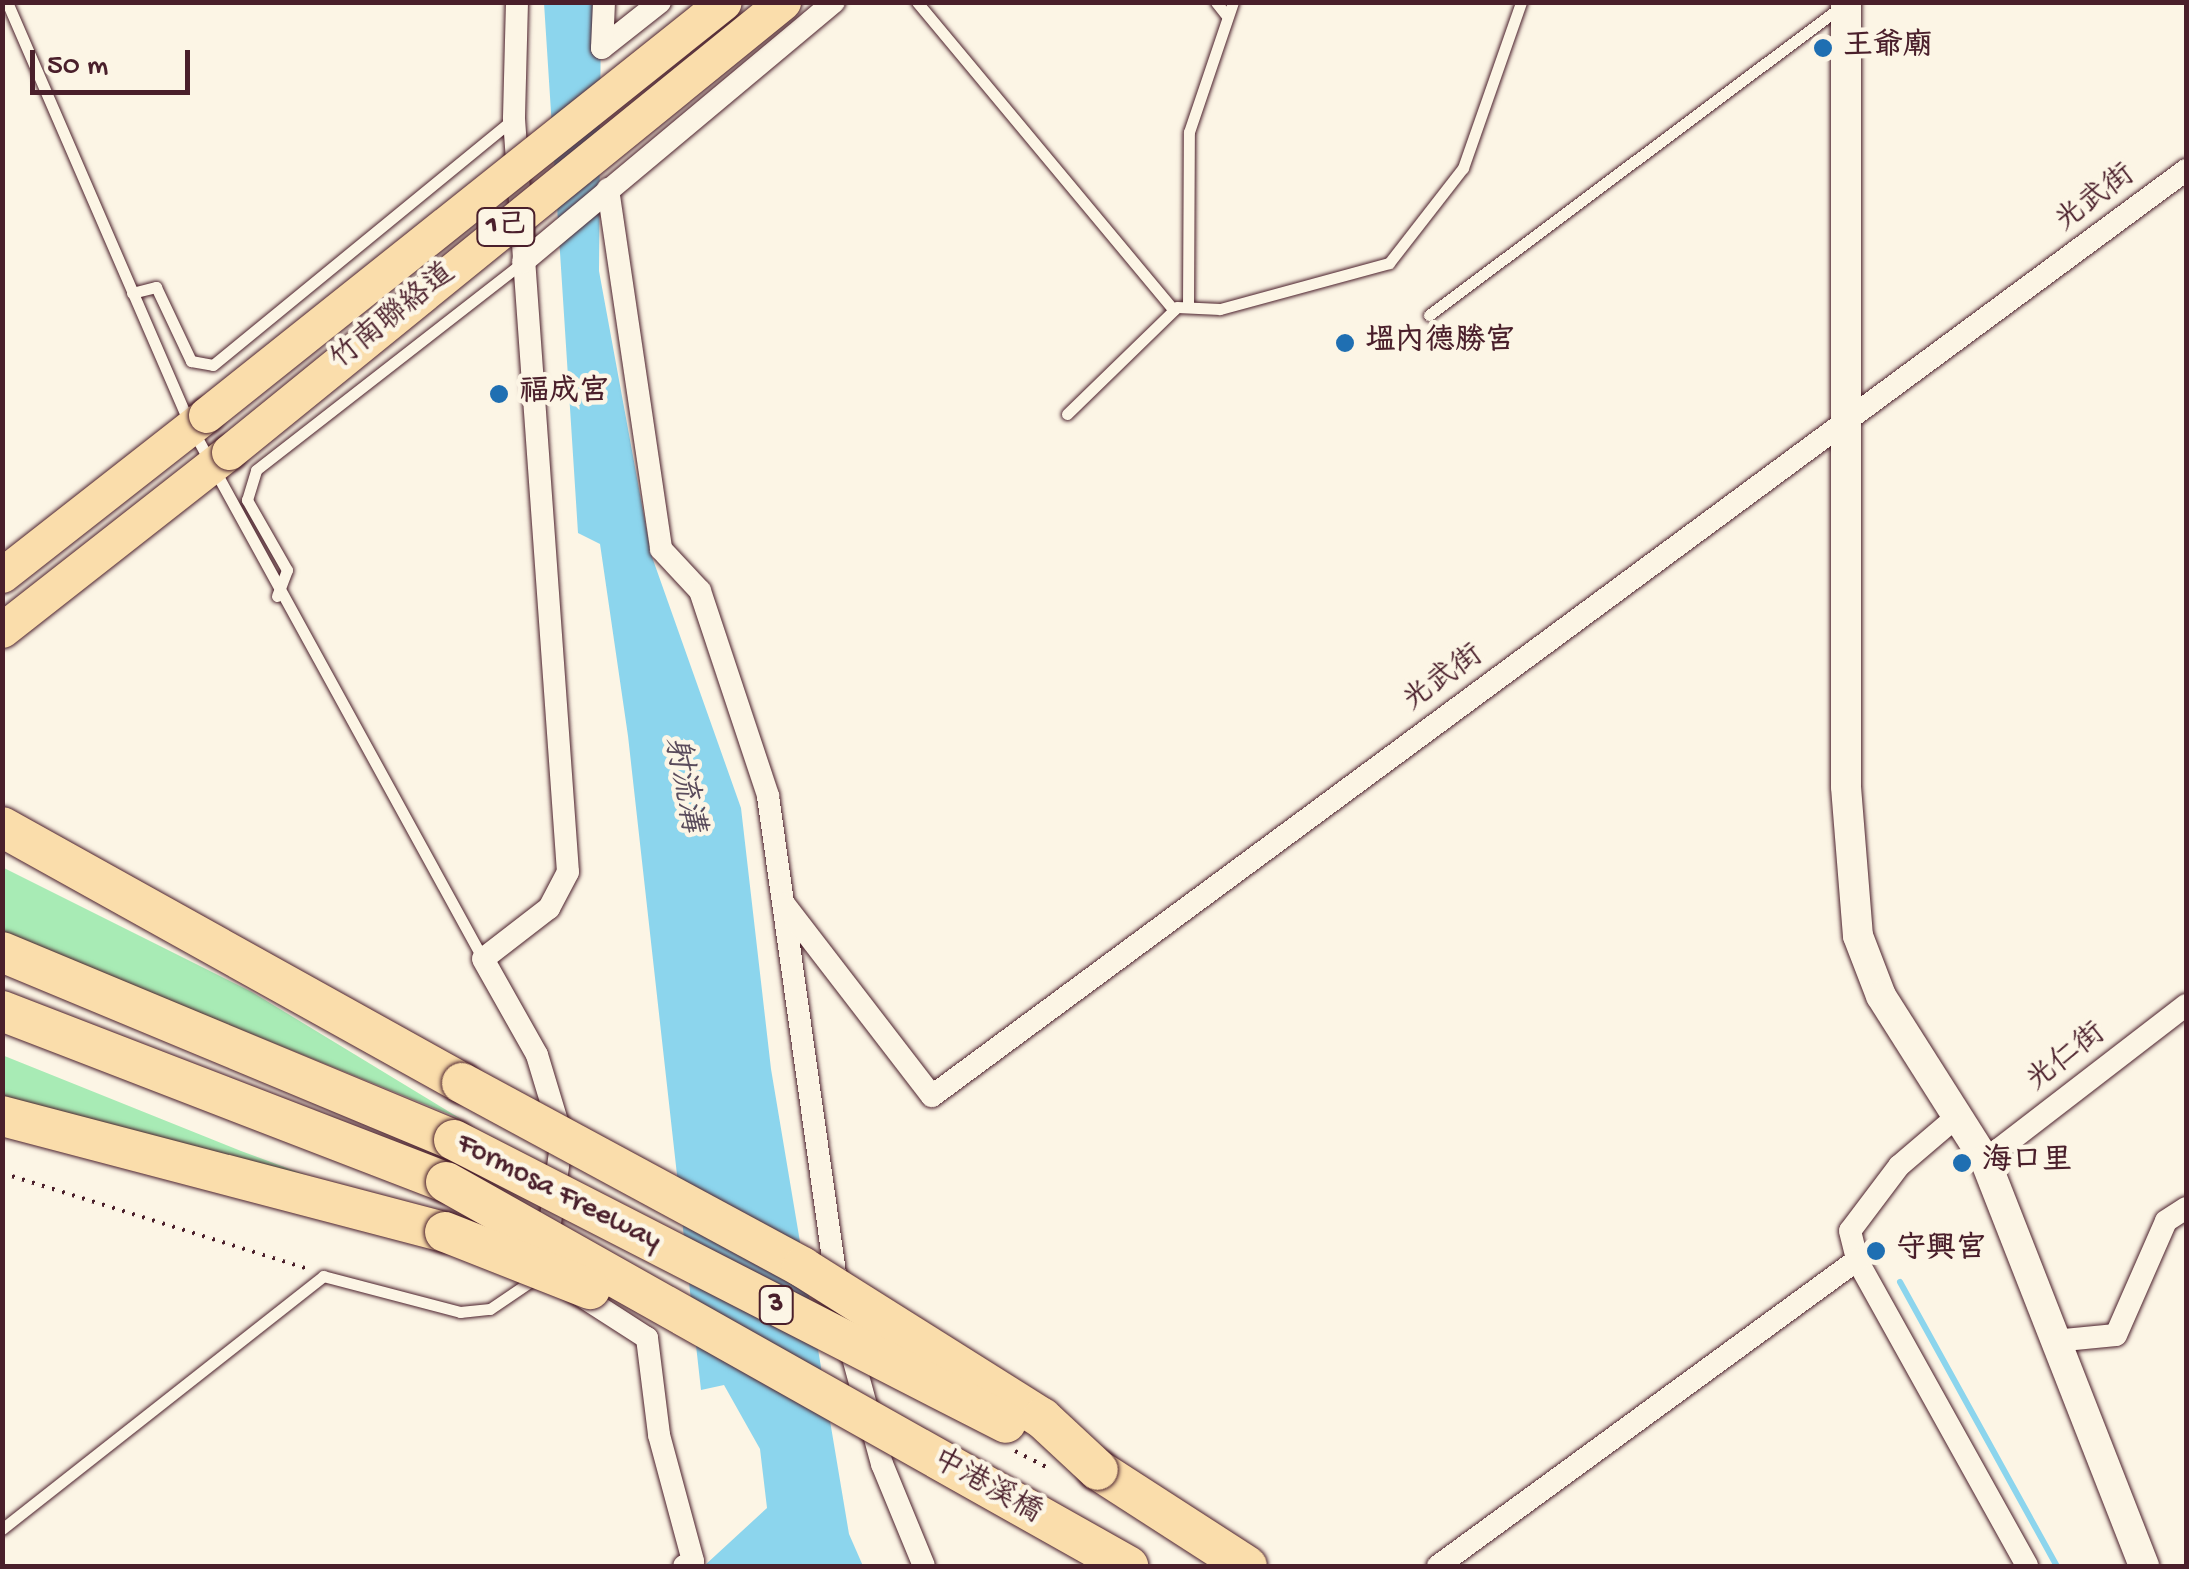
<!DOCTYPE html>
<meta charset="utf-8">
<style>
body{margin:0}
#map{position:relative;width:2189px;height:1569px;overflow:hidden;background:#fcf5e5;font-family:"Gochi Hand","LXGW WenKai TC",sans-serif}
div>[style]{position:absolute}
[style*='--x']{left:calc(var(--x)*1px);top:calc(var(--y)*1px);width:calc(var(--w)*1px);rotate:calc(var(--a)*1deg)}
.green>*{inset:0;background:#a8ebb5}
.water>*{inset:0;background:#8cd5ed}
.stream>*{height:6px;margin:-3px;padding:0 3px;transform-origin:3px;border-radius:3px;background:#8cd5ed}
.path>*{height:4px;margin-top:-2px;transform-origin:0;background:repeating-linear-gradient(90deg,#4a1f2b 0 2.5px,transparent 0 10.5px)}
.roads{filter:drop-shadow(0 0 2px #4a1f2b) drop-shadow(0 0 2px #4a1f2b)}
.lane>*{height:11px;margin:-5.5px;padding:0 5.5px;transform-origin:5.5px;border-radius:5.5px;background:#fcf5e5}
.street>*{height:22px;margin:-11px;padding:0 11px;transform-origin:11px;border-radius:11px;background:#fcf5e5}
.secondary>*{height:30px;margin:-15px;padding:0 15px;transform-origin:15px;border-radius:15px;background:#fcf5e5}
.primary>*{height:35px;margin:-17.5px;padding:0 17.5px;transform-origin:17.5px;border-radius:17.5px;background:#faddab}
.highway>*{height:40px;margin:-20px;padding:0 20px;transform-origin:20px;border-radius:20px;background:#faddab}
.bridges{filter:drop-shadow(0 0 2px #4a1f2b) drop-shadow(0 0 2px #4a1f2b)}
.primary-bridge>*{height:35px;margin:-17.5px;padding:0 17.5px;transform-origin:17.5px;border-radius:17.5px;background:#faddab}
.highway-bridge>*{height:40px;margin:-20px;padding:0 20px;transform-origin:20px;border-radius:20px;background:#faddab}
.dots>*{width:28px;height:28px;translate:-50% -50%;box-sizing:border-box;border:5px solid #fcf5e5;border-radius:50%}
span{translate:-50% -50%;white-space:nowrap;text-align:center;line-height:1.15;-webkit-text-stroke:9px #fcf5e5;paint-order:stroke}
.shield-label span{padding:2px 8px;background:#fcf5e5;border:2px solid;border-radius:8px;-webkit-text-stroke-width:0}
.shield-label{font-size:28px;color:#4a1f2b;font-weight:700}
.poi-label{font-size:30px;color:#4a1f2b;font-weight:700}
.left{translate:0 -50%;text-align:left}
.street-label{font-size:30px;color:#4a1f2b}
.water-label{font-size:32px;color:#5a4c5c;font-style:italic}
.frame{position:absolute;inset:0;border:5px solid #4a1f2b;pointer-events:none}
.scale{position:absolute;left:30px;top:50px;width:160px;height:45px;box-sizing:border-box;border:5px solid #4a1f2b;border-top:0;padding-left:12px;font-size:30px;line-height:35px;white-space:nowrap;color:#4a1f2b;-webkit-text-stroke:8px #fcf5e5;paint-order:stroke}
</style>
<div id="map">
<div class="green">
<i style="clip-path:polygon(2px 867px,252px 992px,461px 1119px,3px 933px)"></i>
<i style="clip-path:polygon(2px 1055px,241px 1151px,398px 1209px,3px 1100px)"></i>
</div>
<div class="water">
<i style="clip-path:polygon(544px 3px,601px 3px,599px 271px,651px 554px,741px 808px,771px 1069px,849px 1534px,863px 1566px,704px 1566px,767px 1508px,760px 1449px,724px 1385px,701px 1390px,628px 736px,600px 544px,578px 533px)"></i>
</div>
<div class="stream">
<i style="--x:1900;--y:1282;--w:325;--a:61.1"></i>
</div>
<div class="path">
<i style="--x:2;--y:1173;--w:318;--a:17.4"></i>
<i style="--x:1015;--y:1451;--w:36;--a:27"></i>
</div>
<div class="roads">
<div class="lane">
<i style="--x:7;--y:2;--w:463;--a:66.6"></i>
<i style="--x:191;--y:427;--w:607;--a:61.24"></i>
<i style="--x:917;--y:2;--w:401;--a:50.2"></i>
<i style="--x:1216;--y:2;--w:18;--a:52"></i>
<i style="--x:132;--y:293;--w:25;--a:-14"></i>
<i style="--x:156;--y:287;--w:82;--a:64.7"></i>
<i style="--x:191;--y:361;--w:22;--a:10"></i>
<i style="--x:213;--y:365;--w:389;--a:-39.3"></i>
<i style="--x:1188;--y:305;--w:173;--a:-89.7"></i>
<i style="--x:1189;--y:132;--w:137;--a:-71.3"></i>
<i style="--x:1429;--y:315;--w:516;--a:-36.8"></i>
<i style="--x:1067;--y:414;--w:153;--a:-44.2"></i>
<i style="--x:1177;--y:307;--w:43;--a:2.7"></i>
<i style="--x:1220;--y:309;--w:175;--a:-15.2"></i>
<i style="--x:1389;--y:263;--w:120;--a:-52.1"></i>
<i style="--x:1463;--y:168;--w:176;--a:-70.7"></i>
<i style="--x:277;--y:596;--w:28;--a:-69"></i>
<i style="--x:287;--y:570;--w:81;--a:-119.7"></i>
<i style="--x:247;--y:500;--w:31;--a:-73"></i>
<i style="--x:256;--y:470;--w:337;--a:-37.9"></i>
<i style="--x:2;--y:1529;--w:409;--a:-38.2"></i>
<i style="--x:323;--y:1276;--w:142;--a:14.7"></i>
<i style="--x:460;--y:1312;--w:30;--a:-6"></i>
<i style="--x:490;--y:1309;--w:57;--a:-34.2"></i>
</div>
<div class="street">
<i style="--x:517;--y:2;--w:117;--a:91.5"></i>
<i style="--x:514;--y:119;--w:755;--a:85.9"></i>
<i style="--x:568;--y:872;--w:41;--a:117.8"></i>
<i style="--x:549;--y:908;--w:83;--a:142.3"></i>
<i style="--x:483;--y:959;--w:110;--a:60.6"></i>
<i style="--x:537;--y:1055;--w:87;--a:73.2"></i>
<i style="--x:562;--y:1138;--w:108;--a:98"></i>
<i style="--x:602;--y:48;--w:74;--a:-38.4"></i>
<i style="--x:602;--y:48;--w:46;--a:-87.5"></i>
<i style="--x:608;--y:189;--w:364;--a:81.6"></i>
<i style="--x:661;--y:549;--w:57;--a:47.1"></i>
<i style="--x:700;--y:591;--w:216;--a:71.6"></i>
<i style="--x:768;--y:796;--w:498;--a:82"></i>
<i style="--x:523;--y:262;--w:405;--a:-39.9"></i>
<i style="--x:784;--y:904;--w:242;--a:52.4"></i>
<i style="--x:932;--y:1096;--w:1559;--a:-36.44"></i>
<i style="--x:1954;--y:1119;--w:72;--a:139.5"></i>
<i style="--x:1899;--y:1166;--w:81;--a:127"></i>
<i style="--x:1850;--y:1231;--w:30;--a:76"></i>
<i style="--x:1857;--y:1260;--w:350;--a:60.9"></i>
<i style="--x:1985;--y:1160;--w:254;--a:-37.6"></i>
<i style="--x:574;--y:1291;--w:87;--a:32.8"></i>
<i style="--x:647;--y:1338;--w:98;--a:82.9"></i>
<i style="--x:659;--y:1435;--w:131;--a:74.9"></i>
<i style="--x:693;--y:1561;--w:10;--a:151"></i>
<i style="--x:848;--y:1339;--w:130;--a:74.8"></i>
<i style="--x:882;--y:1464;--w:110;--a:67.6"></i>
<i style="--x:2054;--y:1341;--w:62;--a:-5.5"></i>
<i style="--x:2116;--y:1335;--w:124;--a:-66.3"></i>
<i style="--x:2166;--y:1221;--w:24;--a:-33"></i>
<i style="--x:1438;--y:1566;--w:519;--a:-36.14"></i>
</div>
<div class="secondary">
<i style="--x:1846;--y:2;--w:785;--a:90"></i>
<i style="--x:1846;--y:787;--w:149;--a:85.4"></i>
<i style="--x:1858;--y:936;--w:64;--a:69"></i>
<i style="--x:1881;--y:996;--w:194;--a:57.6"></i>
<i style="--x:1985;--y:1160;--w:436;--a:68.6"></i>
</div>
<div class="primary">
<i style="--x:2;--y:575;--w:259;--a:-38.1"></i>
<i style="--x:2;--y:630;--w:288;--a:-38.1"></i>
</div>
<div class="highway">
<i style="--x:2;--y:827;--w:526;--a:29.1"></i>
<i style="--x:2;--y:952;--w:490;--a:22.6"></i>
<i style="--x:2;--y:1011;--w:476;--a:21.1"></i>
<i style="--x:2;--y:1116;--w:458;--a:14.7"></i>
<i style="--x:1098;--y:1470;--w:177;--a:32.8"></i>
</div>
</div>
<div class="bridges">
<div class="primary-bridge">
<i style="--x:206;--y:415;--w:662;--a:-38.57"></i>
<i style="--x:229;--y:452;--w:714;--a:-39.09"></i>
</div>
<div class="highway-bridge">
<i style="--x:462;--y:1083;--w:387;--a:28.4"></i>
<i style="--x:802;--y:1267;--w:284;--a:32.2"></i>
<i style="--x:1042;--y:1418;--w:76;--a:42.9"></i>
<i style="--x:454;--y:1140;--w:620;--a:27.14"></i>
<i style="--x:446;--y:1182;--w:783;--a:29.38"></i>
<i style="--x:445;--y:1232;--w:156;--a:21.5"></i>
</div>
</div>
<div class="dots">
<i style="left:1823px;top:48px;background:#1f6fb2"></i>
<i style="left:1345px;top:343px;background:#1f6fb2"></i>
<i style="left:499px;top:394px;background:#1f6fb2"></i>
<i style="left:1962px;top:1163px;background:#1f6fb2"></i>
<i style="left:1876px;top:1251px;background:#1f6fb2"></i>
</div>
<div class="shield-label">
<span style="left:506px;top:227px">1己</span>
<span style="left:776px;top:1305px">3</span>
</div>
<div class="poi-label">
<span class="left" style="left:1843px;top:48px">王爺廟</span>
<span class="left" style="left:1365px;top:343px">塭內德勝宮</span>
<span class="left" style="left:519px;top:394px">福成宮</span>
<span class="left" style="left:1982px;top:1163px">海口里</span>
<span class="left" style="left:1896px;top:1251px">守興宮</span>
</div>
<div class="street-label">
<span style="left:2096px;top:200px;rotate:-37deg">光武街</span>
<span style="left:394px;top:318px;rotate:-39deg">竹南聯絡道</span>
<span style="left:1444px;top:680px;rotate:-36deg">光武街</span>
<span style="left:2067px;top:1059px;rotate:-38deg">光仁街</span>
<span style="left:558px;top:1194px;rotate:27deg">Formosa Freeway</span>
<span style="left:986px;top:1488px;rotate:29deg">中港溪橋</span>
</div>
<div class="water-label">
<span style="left:682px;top:785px;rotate:79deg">射流溝</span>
</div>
<div class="frame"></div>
<div class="scale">50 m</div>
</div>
